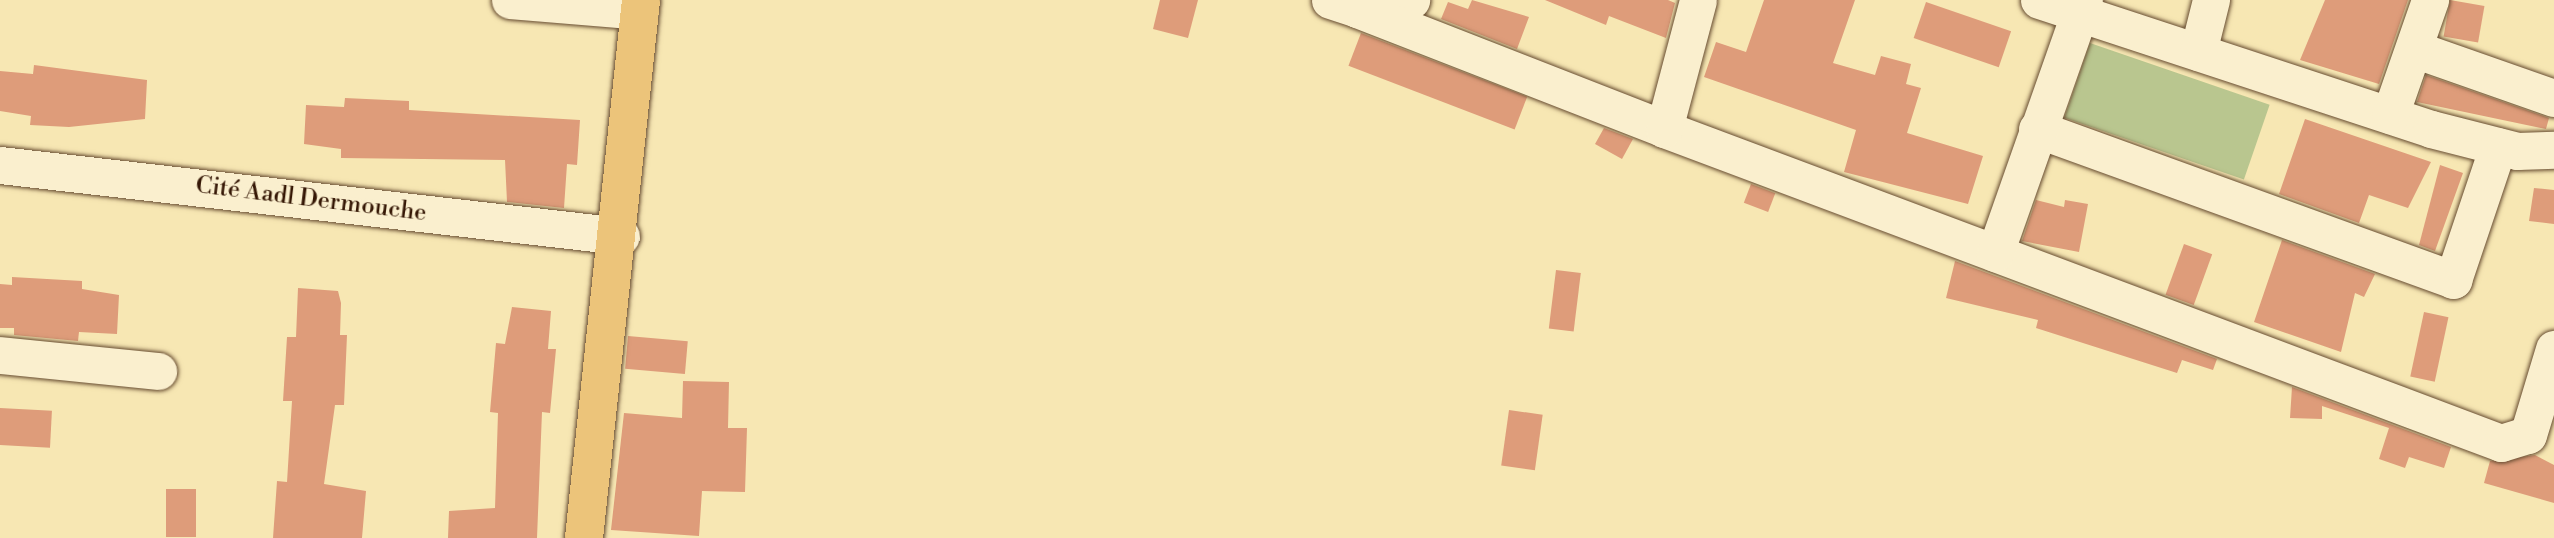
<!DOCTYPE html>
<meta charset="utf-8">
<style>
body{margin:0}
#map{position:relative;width:2554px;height:538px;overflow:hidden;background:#f7e7b3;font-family:"Libre Bodoni",serif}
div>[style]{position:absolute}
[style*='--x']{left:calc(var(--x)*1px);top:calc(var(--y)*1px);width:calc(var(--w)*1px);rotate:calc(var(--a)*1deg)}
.green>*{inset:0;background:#b9c68f;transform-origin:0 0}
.building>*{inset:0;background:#de9c7a;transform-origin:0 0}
.roads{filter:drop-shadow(0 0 2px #664b30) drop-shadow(0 0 2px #664b30)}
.minor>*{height:37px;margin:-18.5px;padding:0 18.5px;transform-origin:18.5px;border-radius:18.5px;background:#faefce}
.major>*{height:38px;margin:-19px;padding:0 19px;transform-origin:19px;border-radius:19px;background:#ecc47a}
span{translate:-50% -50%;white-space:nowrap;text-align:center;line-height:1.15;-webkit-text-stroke:6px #faefce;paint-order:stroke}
.street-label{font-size:24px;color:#351705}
</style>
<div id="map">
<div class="green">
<i style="left:2090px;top:43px;width:190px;height:79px;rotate:19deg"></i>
</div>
<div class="building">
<i style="clip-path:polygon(1160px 0,1198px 0,1188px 38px,1153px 29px)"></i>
<i style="clip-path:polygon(1472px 0,1529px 17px,1517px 49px,1441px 19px,1448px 2px,1468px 9px)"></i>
<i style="clip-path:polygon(1545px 0,1668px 0,1675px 3px,1666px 38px,1609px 16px,1606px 25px)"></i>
<i style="clip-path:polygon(1764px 0,1855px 0,1833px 63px,1875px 75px,1881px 56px,1911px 64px,1906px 84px,1921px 88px,1907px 133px,1983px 156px,1968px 204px,1844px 172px,1856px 130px,1704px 77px,1716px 42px,1746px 52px)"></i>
<i style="clip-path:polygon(2325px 0,2408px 0,2379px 84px,2300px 60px)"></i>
<i style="left:2450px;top:0;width:35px;height:37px;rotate:10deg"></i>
<i style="left:1926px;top:2px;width:90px;height:38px;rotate:19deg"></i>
<i style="left:1361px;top:33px;width:178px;height:35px;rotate:21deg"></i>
<i style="clip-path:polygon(34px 65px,147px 80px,145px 119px,69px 127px,30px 125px,31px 116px,0 111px,0 71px,33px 74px)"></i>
<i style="clip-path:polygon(2426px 75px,2549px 118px,2546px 129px,2417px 102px)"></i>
<i style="clip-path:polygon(345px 98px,409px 101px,409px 110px,580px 120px,577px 165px,567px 164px,564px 208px,507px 202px,505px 160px,341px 158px,341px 149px,304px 144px,306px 105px,344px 107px)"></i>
<i style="clip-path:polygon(2305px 119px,2431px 162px,2408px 208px,2369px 195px,2359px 223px,2279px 194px)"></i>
<i style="clip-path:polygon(1604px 128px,1633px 139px,1622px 159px,1595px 144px)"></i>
<i style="clip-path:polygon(2440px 165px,2463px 173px,2435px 251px,2419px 245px)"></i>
<i style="left:1751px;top:184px;width:26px;height:20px;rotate:21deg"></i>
<i style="clip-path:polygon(2534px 188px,2554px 190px,2554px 224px,2529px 221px)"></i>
<i style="clip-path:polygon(2036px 200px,2064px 207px,2065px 200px,2088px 204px,2079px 252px,2022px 241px)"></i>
<i style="clip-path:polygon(2282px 240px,2375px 274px,2364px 297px,2355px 293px,2341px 352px,2254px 322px)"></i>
<i style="left:2184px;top:244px;width:30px;height:54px;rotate:20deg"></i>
<i style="clip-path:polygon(1955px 261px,2217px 359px,2213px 370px,2182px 360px,2177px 373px,2036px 328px,2038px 320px,1946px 298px)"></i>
<i style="left:1556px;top:270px;width:25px;height:59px;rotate:7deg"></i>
<i style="clip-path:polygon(12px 277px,82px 281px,82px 289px,119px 295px,117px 334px,79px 332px,78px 341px,14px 335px,14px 328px,0 328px,0 284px,12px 285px)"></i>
<i style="clip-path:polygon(298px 288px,338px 291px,341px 303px,340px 335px,347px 335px,344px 405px,335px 405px,324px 484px,366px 491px,362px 538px,273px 538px,277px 481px,287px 482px,292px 401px,283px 401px,287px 337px,296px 337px)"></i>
<i style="clip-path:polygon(512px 307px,551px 311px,548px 349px,556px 349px,550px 413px,542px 412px,537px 538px,448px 538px,449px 511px,495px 508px,498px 413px,490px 412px,496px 343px,505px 344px)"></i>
<i style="left:2424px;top:312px;width:25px;height:66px;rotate:12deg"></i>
<i style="left:628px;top:336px;width:60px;height:33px;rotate:5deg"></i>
<i style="clip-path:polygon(683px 381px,729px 382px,728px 428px,747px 428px,745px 492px,702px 491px,699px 536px,611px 530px,624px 413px,682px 418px)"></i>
<i style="clip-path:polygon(2292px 387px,2451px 447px,2444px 468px,2409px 457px,2405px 468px,2379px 459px,2389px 428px,2322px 406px,2322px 419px,2290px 418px)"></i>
<i style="left:0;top:408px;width:52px;height:37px;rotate:3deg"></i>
<i style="left:1509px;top:410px;width:34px;height:56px;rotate:8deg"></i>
<i style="clip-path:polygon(2535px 455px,2554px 465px,2554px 503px,2484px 483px,2490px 461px)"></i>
<i style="left:166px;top:489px;width:30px;height:48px"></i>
</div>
<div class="roads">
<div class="minor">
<i style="--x:510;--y:0;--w:130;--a:4.8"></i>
<i style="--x:1330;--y:0;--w:28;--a:18"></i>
<i style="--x:1357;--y:9;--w:55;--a:-9.5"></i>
<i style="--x:1360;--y:0;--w:9;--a:108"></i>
<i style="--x:1357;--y:9;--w:330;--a:21.3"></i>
<i style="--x:1664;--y:129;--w:894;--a:20.56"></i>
<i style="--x:2501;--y:443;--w:28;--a:-17"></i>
<i style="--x:2528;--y:435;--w:90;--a:-73.2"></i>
<i style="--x:2039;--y:0;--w:413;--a:18.2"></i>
<i style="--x:2431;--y:129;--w:89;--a:14.3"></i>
<i style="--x:2517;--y:151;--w:37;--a:-2"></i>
<i style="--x:2414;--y:49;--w:148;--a:19.3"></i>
<i style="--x:2198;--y:52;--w:54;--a:-76"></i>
<i style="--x:2390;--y:115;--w:122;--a:-70.8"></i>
<i style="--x:1664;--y:129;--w:133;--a:-75.2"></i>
<i style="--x:2037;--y:129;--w:443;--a:19.9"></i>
<i style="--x:2453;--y:280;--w:141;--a:-71.4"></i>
<i style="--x:0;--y:165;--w:625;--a:6.52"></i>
<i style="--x:1995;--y:253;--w:268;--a:-70.6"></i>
<i style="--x:0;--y:355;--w:159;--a:5.8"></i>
</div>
<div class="major">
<i style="--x:584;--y:538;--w:541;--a:-83.95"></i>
</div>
</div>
<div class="street-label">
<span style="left:311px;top:200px;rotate:7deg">Cité Aadl Dermouche</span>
</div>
</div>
